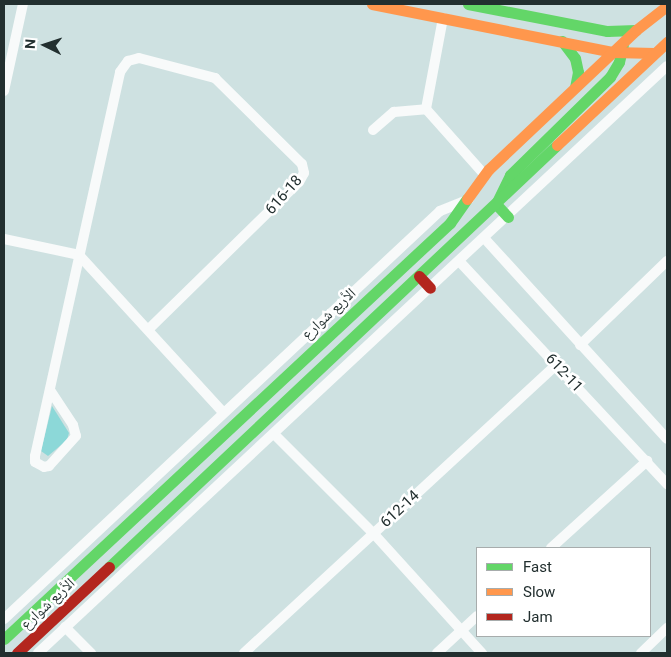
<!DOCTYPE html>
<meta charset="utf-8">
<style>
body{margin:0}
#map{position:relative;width:671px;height:657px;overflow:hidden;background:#cee1e1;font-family:Roboto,"Noto Naskh Arabic",sans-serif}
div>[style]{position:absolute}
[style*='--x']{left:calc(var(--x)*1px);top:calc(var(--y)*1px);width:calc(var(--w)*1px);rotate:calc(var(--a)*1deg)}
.green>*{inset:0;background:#8cd8d8}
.street>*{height:10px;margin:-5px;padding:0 5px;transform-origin:5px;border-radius:5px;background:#f8fafa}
.fast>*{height:11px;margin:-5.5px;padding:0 5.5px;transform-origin:5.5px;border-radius:5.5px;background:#63d668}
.slow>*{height:11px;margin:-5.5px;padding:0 5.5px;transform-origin:5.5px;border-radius:5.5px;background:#ff974d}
.jam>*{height:11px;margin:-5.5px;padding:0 5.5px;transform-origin:5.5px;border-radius:5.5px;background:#b3261e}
span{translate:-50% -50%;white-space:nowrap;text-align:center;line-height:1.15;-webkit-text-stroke:5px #fff;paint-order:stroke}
.street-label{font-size:15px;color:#222f2f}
.frame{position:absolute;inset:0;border:5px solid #222f2f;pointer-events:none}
.legend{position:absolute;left:476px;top:547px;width:175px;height:90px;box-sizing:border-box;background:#fff;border:1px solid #a7acac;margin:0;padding:6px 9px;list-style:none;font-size:15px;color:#222f2f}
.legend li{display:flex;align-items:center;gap:10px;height:25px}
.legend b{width:25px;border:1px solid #a7acac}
.north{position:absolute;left:20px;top:20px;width:50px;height:50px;-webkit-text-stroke:4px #fff;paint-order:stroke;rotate:274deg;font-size:14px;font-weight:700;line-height:20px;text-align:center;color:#222f2f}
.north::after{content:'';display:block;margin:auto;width:18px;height:22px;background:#222f2f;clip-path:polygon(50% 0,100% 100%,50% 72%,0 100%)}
</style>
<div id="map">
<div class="green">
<i style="clip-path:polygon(52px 406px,69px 433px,67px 440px,48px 456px,41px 451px)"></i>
</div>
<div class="street">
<i style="--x:443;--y:18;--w:93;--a:100.6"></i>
<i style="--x:426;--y:109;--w:87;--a:48.3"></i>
<i style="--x:4;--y:91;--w:89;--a:-77.7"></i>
<i style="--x:373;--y:130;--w:28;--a:-41"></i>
<i style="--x:394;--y:112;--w:32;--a:-5"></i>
<i style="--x:4;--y:239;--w:77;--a:12"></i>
<i style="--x:79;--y:255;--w:214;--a:47.5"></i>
<i style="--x:485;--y:239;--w:270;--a:47.7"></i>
<i style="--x:460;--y:262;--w:304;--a:47"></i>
<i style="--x:580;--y:345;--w:121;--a:-44"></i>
<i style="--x:50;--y:390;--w:42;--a:56.7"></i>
<i style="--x:73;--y:425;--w:11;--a:75"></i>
<i style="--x:76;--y:436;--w:40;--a:132"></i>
<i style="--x:49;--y:466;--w:5;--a:169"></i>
<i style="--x:44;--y:467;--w:10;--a:-151"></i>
<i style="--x:35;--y:462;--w:6;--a:-90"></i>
<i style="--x:35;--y:456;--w:393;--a:-77.5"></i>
<i style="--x:120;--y:72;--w:14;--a:-54"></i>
<i style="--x:128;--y:61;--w:11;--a:-15"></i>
<i style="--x:139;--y:58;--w:79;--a:14.7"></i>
<i style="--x:215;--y:78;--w:122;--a:44.7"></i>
<i style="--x:302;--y:164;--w:9;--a:77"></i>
<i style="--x:304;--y:173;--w:10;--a:119"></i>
<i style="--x:299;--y:182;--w:211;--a:135.6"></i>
<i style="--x:274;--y:434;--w:141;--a:45"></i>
<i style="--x:374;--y:534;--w:161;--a:47.8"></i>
<i style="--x:551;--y:548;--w:130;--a:-42.2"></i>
<i style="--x:4;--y:619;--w:597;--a:-43.1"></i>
<i style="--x:440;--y:211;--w:31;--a:-22"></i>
<i style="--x:65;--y:627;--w:37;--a:45"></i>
<i style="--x:38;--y:653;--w:860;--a:-43.02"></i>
<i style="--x:244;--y:653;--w:425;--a:-42.7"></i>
<i style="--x:437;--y:653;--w:54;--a:-42.8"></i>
<i style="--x:641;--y:653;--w:36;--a:-44"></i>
</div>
<div class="fast">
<i style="--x:468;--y:4;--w:142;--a:11"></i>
<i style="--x:607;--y:31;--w:29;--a:-2"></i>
<i style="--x:562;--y:41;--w:21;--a:53"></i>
<i style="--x:575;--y:58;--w:14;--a:78"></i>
<i style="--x:578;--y:72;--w:15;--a:101"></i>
<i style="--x:508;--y:217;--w:18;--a:-133"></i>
<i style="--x:496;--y:204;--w:32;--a:-64"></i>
<i style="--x:510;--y:175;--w:140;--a:-44.4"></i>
<i style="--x:610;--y:77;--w:17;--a:-59"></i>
<i style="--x:619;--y:62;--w:17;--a:-77"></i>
<i style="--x:109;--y:567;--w:615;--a:-43.29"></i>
<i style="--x:4;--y:639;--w:610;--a:-43.01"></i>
<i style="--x:450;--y:223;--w:29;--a:-55"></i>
</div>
<div class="slow">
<i style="--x:372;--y:4;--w:246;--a:11.3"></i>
<i style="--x:613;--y:52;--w:41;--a:1.4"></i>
<i style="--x:557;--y:145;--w:151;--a:-43.1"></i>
<i style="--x:467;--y:199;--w:37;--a:-54"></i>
<i style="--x:489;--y:169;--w:202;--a:-43.4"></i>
<i style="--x:636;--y:30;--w:39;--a:-38"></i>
</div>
<div class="jam">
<i style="--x:419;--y:276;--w:16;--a:47"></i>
<i style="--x:17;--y:653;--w:126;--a:-43.1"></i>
</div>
<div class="street-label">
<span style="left:284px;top:195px;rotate:-48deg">616-18</span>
<span style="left:329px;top:314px;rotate:-43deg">الأربع شوارع</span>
<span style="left:564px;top:373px;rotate:47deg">612-11</span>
<span style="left:400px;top:509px;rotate:-43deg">612-14</span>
<span style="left:48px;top:604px;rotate:-43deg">الأربع شوارع</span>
</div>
<div class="frame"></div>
<ul class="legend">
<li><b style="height:6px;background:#63d668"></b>Fast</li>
<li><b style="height:6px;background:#ff974d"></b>Slow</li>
<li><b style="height:6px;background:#b3261e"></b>Jam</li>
</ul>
<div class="north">N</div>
</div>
